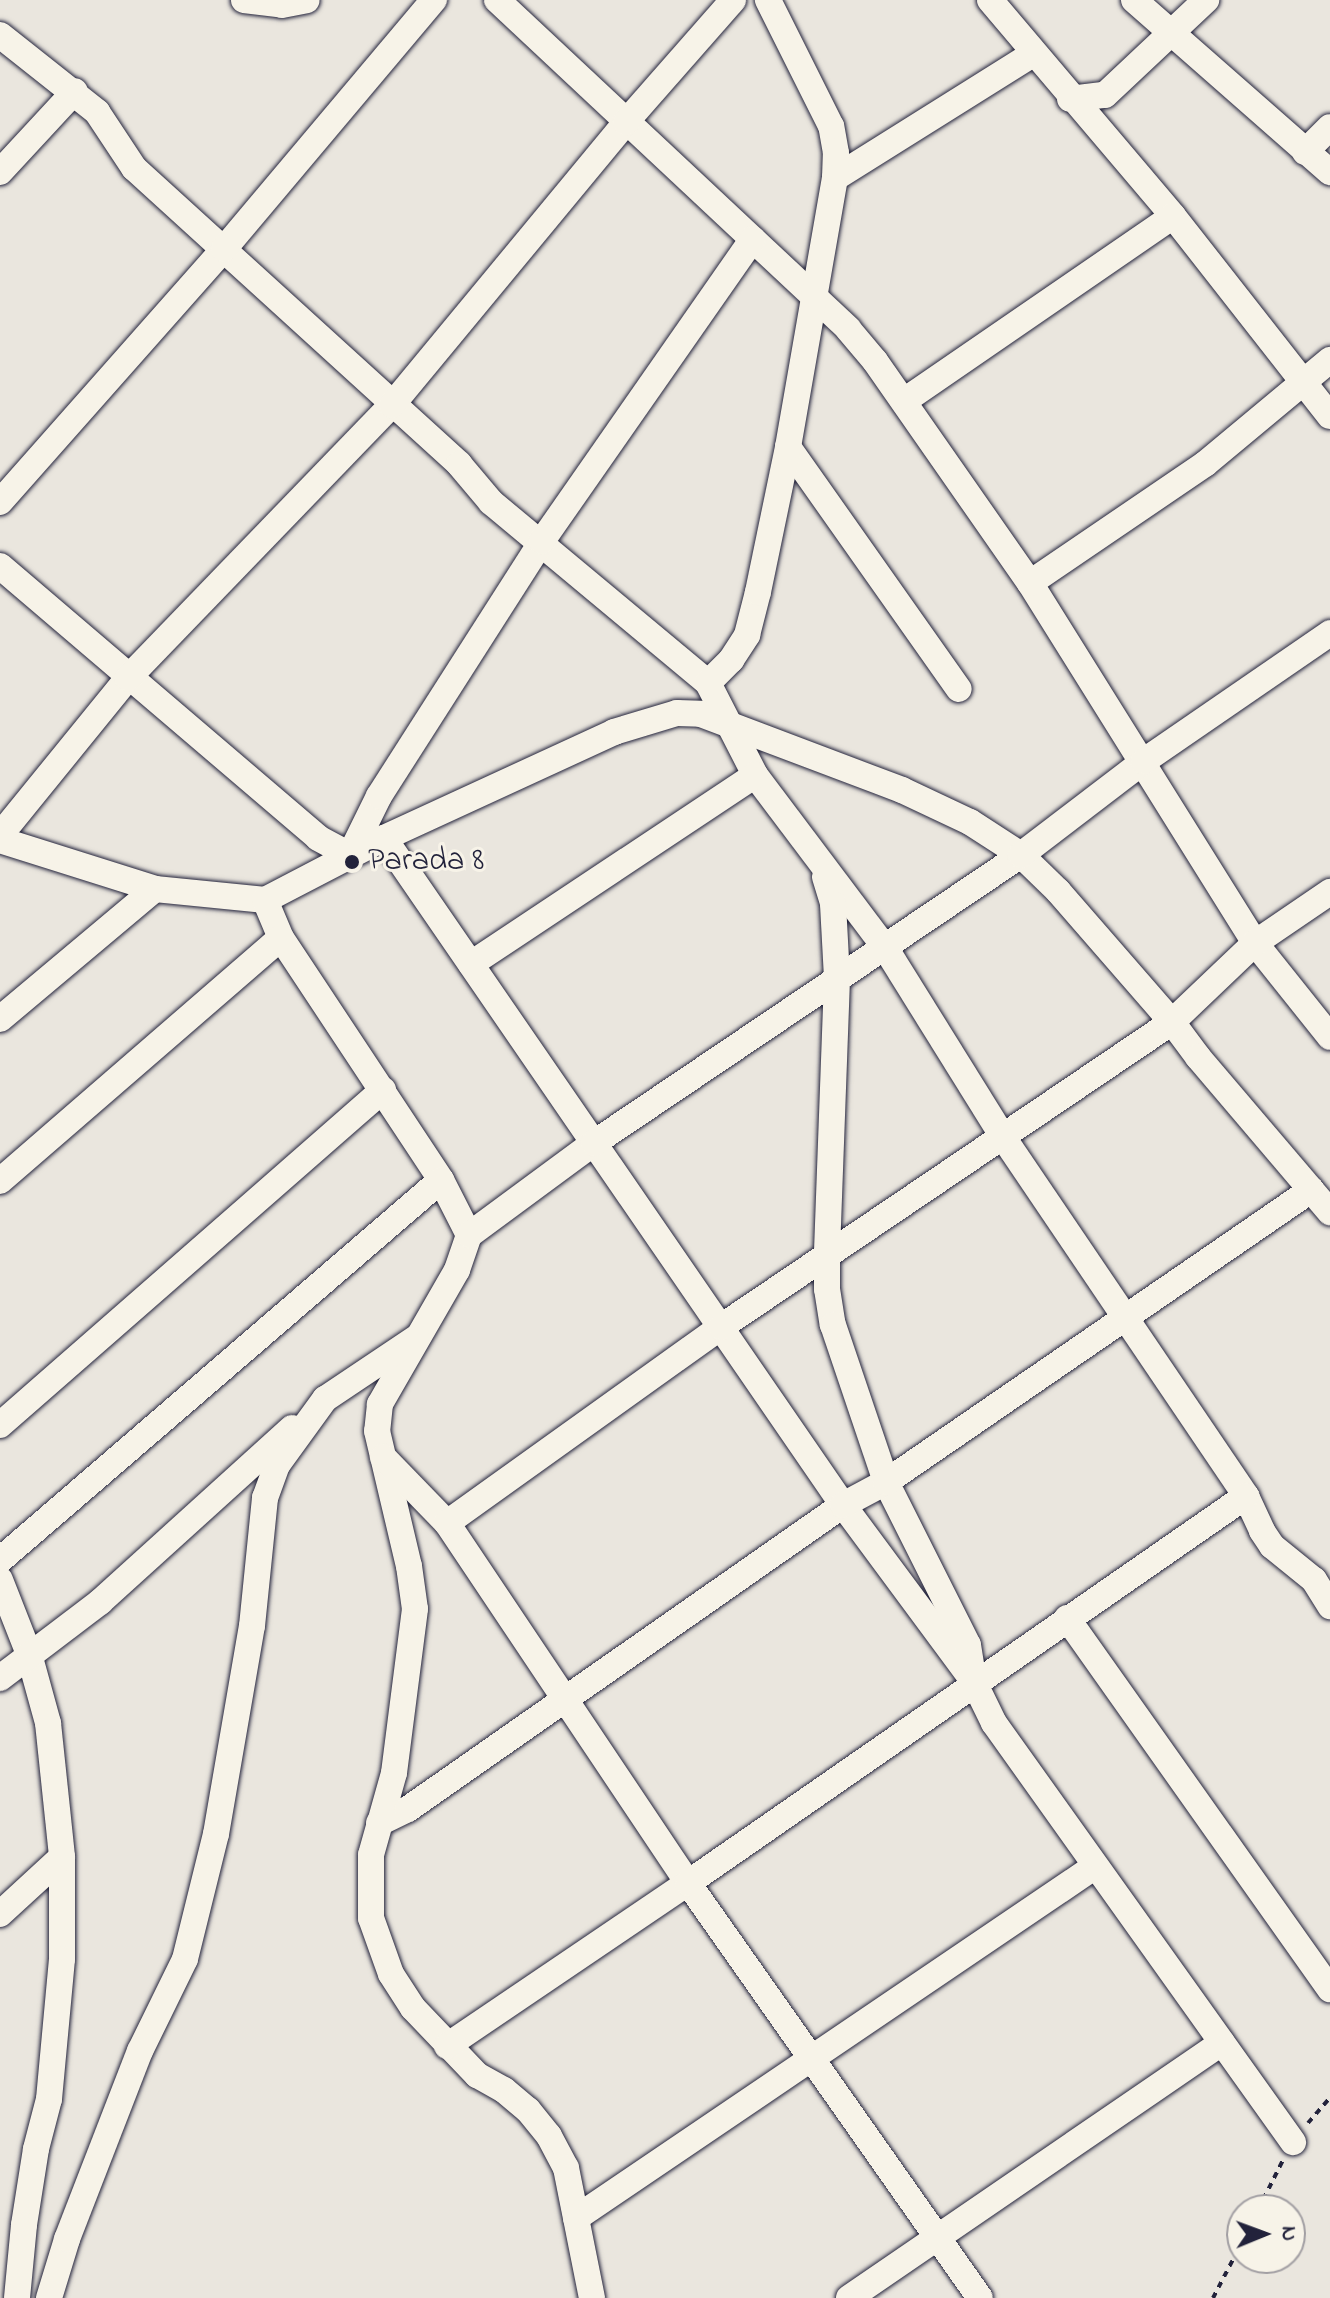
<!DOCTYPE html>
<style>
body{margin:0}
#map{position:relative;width:1330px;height:2298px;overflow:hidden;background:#eae6de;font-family:"Indie Flower",sans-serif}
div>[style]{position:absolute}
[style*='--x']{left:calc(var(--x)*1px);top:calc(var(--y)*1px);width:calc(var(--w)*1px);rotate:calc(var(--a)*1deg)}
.path>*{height:4px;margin-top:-2px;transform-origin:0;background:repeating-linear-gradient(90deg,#22223b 0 6px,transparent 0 12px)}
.roads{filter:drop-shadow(0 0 2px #22223b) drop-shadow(0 0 2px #22223b)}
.minor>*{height:26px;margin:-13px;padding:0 13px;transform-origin:13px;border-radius:13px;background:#f7f3e8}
.dots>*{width:22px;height:22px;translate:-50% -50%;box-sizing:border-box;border:4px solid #f7f3e8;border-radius:50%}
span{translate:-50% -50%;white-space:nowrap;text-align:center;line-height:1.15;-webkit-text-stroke:6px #f7f3e8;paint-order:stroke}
.poi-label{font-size:32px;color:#22223b}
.left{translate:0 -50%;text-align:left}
.north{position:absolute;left:1226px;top:2194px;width:80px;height:80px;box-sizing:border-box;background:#f7f3e8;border:2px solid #a29fa3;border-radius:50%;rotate:89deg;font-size:22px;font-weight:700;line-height:32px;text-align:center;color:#22223b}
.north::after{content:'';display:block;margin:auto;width:28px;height:36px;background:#22223b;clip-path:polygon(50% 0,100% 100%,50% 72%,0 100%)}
</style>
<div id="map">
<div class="path">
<i style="--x:1308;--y:2123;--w:33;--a:-49"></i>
<i style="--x:1258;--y:2210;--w:56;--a:-63.4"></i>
<i style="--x:1213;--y:2298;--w:63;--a:-62.6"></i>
</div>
<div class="roads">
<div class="minor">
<i style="--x:244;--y:0;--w:38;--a:7"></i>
<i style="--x:282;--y:5;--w:25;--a:-11"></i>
<i style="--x:497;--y:0;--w:481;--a:43.1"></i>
<i style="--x:848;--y:329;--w:42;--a:49.8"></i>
<i style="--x:875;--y:361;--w:271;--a:55.1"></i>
<i style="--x:1030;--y:583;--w:425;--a:58"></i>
<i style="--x:1255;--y:943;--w:120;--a:51.4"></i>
<i style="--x:990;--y:0;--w:283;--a:49.7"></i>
<i style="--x:1173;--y:216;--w:254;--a:51.9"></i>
<i style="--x:1134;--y:0;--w:261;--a:41.3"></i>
<i style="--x:0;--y:35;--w:124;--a:38.4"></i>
<i style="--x:97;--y:112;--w:67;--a:56.5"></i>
<i style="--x:134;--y:168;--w:440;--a:42.3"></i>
<i style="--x:459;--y:464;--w:50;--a:49.9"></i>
<i style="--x:491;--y:502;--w:283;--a:39.8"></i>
<i style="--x:708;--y:683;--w:103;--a:62.9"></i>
<i style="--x:755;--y:775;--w:218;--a:53"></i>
<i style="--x:886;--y:949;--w:221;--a:58.1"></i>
<i style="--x:1003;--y:1137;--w:434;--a:55.9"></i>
<i style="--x:1246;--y:1496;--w:38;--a:65"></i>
<i style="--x:1262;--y:1531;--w:18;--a:56"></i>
<i style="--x:1272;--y:1546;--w:54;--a:39"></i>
<i style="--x:1314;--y:1580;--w:31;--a:58"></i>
<i style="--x:1070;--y:99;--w:35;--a:-7"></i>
<i style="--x:1105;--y:95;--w:139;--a:-43.2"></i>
<i style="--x:1305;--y:152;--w:35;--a:-45"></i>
<i style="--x:0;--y:172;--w:110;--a:-47.2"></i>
<i style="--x:835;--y:178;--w:234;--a:-32.1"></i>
<i style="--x:904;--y:401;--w:326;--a:-34.5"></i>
<i style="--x:788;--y:447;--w:296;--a:54.8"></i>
<i style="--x:0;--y:502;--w:338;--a:-48.5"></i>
<i style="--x:224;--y:249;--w:326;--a:-49.9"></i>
<i style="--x:0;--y:566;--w:418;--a:40.5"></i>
<i style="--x:318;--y:838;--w:36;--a:28"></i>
<i style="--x:350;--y:855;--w:66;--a:-63.8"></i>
<i style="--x:379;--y:796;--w:303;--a:-57.4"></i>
<i style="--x:542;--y:541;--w:368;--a:-55.1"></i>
<i style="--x:1030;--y:583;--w:212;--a:-34.2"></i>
<i style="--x:1205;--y:464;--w:163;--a:-39.8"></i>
<i style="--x:708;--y:683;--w:33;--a:-45"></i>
<i style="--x:731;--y:660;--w:30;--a:-57"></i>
<i style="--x:747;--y:635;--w:44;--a:-75.7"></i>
<i style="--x:758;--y:592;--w:148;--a:-78.3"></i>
<i style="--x:788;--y:447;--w:273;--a:-80.1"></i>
<i style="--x:835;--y:178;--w:25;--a:-88"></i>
<i style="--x:836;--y:153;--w:27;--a:-100"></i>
<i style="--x:831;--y:126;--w:141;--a:-116.6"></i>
<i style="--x:10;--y:823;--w:187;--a:-50.9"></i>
<i style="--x:128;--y:678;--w:380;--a:-46"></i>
<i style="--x:392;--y:405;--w:367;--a:-50.4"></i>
<i style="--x:626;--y:122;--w:162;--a:-48.7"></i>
<i style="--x:384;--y:838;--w:810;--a:55.47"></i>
<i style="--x:843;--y:1505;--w:220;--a:53.5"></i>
<i style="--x:974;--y:1682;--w:46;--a:64"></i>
<i style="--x:994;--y:1723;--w:515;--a:54.49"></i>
<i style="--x:0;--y:840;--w:163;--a:17.5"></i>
<i style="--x:155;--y:889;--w:111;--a:5.7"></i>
<i style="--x:265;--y:900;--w:134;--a:-27.5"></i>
<i style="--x:384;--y:838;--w:253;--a:-24.7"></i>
<i style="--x:614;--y:732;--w:66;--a:-16.8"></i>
<i style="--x:677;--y:713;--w:24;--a:2"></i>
<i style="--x:701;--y:714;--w:215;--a:20.7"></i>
<i style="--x:902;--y:790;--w:75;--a:25.2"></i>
<i style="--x:970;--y:822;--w:61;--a:32.9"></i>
<i style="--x:1021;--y:855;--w:52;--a:44.2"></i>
<i style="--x:1058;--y:891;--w:174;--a:49"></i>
<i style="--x:1172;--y:1022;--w:44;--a:53.4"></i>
<i style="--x:1198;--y:1057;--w:204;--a:49.6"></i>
<i style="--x:825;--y:877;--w:28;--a:73"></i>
<i style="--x:833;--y:904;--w:75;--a:86.9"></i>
<i style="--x:837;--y:979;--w:278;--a:92.1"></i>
<i style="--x:827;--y:1257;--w:32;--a:90"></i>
<i style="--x:827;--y:1289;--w:36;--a:81"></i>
<i style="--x:833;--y:1325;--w:166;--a:71.3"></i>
<i style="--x:886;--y:1482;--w:182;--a:63.3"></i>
<i style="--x:968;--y:1645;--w:26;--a:81"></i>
<i style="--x:265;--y:900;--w:41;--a:67.2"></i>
<i style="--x:281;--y:938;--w:290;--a:56.5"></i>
<i style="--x:441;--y:1180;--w:62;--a:63"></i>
<i style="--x:469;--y:1235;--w:37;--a:109"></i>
<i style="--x:457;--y:1270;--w:155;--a:119.9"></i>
<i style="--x:380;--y:1404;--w:27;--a:96"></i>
<i style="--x:377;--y:1431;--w:139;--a:76.7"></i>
<i style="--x:409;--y:1566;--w:43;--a:82.1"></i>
<i style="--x:415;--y:1609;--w:165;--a:97.3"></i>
<i style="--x:394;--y:1773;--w:85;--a:105.7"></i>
<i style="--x:371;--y:1855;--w:63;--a:90"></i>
<i style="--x:371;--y:1918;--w:59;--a:70.3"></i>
<i style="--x:391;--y:1974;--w:40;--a:57.1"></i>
<i style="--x:413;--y:2008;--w:93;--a:46.3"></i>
<i style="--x:477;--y:2075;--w:31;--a:29"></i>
<i style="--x:504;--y:2090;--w:31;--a:40"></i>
<i style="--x:528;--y:2110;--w:33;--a:51"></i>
<i style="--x:549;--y:2136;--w:36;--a:62"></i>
<i style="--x:566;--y:2168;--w:133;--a:78.7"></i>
<i style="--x:471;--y:964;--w:341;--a:-33.6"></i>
<i style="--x:0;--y:1019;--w:202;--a:-40"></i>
<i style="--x:0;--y:1181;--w:371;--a:-40.9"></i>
<i style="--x:469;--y:1235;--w:155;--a:-36.4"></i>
<i style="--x:594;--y:1143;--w:515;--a:-34"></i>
<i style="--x:1021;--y:855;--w:155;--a:-37.4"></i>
<i style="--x:1144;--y:761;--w:226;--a:-34.5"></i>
<i style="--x:0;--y:1425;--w:509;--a:-41.18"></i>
<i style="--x:383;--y:1457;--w:92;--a:45.9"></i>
<i style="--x:447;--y:1523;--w:433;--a:56.2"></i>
<i style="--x:688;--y:1883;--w:507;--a:54.87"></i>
<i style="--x:447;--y:1523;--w:337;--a:-35.6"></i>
<i style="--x:721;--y:1327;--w:544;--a:-34.07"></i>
<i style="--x:1172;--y:1022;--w:115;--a:-43.6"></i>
<i style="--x:1255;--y:943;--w:91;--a:-34.2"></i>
<i style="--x:0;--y:1560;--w:582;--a:-40.75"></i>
<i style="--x:0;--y:1580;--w:79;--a:68.6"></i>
<i style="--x:29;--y:1654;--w:72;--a:74.6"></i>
<i style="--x:48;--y:1723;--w:135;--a:84"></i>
<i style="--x:62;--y:1857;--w:102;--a:90"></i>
<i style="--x:62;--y:1959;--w:141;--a:95.3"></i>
<i style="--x:49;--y:2099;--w:52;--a:104.6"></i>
<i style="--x:36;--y:2149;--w:77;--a:99"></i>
<i style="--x:24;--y:2225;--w:73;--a:95.5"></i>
<i style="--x:1067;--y:1618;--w:455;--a:54.7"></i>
<i style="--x:0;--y:1678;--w:126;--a:-37.2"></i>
<i style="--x:100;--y:1602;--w:259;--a:-42.2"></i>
<i style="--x:379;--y:1823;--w:32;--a:-26"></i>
<i style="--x:408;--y:1809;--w:531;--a:-34.95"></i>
<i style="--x:843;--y:1505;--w:49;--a:-28.1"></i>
<i style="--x:886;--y:1482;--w:516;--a:-34.49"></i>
<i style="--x:0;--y:1914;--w:84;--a:-42.6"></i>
<i style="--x:447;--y:2046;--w:291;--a:-34.1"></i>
<i style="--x:688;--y:1883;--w:679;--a:-34.74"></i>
<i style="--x:576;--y:2218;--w:626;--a:-34.12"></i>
<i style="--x:49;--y:2298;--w:62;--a:-73"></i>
<i style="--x:67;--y:2239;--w:202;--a:-68.8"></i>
<i style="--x:140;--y:2051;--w:102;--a:-63.9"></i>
<i style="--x:185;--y:1959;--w:129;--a:-76.1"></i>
<i style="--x:216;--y:1834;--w:211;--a:-80.2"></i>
<i style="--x:252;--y:1626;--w:129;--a:-84.2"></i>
<i style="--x:265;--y:1498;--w:35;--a:-70"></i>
<i style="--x:277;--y:1465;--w:82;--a:-54"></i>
<i style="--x:325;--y:1399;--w:110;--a:-33.8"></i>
<i style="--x:849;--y:2298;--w:452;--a:-34.4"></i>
</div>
</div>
<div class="dots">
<i style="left:352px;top:862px;background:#22223b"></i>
</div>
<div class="poi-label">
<span class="left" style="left:368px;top:862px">Parada 8</span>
</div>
<div class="north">N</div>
</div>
